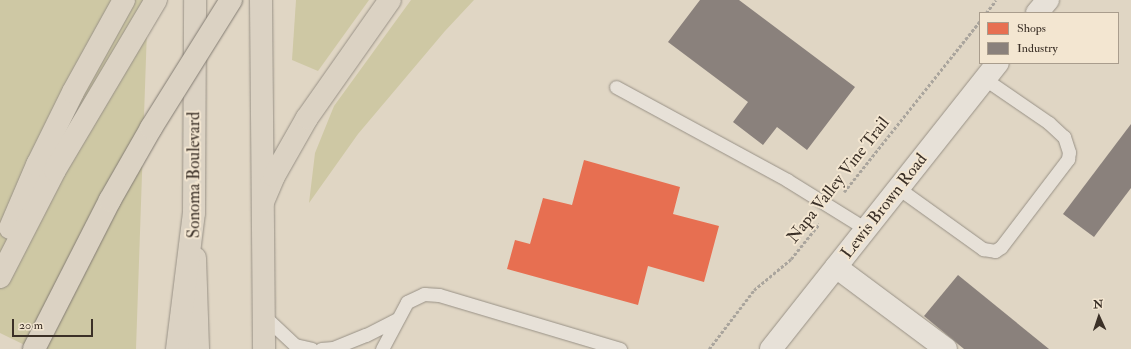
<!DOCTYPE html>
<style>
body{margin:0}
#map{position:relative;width:1131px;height:349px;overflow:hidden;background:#e0d6c4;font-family:"IM FELL Double Pica",serif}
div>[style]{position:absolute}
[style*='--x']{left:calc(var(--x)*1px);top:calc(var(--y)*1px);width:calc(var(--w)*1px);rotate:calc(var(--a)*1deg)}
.green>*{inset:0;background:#cec8a4}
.shops>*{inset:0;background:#e76f51}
.industry>*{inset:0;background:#8a817c}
.path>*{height:2.5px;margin-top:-1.25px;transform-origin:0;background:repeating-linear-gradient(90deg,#aaa59d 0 3px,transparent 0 5px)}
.roads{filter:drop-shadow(0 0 1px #989186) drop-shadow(0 0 1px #989186)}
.service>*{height:13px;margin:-6.5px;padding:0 6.5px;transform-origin:6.5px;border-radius:6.5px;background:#e7e1d8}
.minor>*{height:22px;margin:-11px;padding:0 11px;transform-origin:11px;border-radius:11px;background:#e7e1d8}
.tertiary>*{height:22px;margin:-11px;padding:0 11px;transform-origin:11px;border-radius:11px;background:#e7e1d8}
.primary>*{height:22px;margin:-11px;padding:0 11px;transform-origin:11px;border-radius:11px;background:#dbd2c3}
.trunk>*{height:22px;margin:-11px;padding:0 11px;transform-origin:11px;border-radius:11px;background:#dbd2c3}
.motorway>*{height:22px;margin:-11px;padding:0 11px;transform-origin:11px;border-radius:11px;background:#dbd2c3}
.bridges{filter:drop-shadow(0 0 1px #827b72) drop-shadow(0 0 1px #827b72)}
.motorway-bridge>*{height:22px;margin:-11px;padding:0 11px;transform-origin:11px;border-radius:11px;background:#dbd2c3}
span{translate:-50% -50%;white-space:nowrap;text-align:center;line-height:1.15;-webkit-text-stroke:4px #f3e6d1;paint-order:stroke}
.street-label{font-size:17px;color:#3b3027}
.legend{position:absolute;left:979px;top:12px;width:140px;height:52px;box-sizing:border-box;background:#f3e6d1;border:1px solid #a99d8d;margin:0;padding:5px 7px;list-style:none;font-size:12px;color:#3b3027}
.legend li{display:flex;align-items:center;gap:8px;height:20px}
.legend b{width:20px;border:1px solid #a99d8d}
.north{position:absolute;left:1079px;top:297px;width:40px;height:40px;-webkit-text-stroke:3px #f3e6d1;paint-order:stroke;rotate:357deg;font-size:11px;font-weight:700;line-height:16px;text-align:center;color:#3b3027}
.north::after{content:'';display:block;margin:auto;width:14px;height:18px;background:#3b3027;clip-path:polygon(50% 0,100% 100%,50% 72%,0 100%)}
.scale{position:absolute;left:12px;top:319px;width:81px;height:18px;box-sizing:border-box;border:2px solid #3b3027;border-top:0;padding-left:5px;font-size:12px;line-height:14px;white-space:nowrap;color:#3b3027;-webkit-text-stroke:3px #f3e6d1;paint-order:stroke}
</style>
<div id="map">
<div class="green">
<i style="clip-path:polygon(0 0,148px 0,136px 349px,33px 349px,0 333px)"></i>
<i style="clip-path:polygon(296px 0,369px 0,318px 71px,292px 60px)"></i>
<i style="clip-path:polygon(411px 0,474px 0,445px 31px,358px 134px,309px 203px,315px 153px,334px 106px)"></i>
</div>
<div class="shops">
<i style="clip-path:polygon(584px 160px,680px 187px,673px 214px,719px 226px,704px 282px,648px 266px,638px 305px,507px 269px,515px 240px,530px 244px,543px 198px,572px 205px)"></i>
</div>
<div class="industry">
<i style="clip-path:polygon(700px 0,739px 0,855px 87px,807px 150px,777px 127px,763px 145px,733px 122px,748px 102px,668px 42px)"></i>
<i style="clip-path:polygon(1131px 124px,1131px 188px,1094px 237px,1063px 214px)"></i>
<i style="clip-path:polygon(958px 275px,1049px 349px,964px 349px,924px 316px)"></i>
</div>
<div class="path">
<i style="--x:986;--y:13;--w:16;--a:-52"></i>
<i style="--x:844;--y:192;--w:218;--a:-51.5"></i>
<i style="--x:709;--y:349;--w:74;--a:-52.7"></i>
<i style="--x:754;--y:290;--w:48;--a:-40"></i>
<i style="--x:791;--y:259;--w:45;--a:-51.3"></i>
</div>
<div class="roads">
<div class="service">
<i style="--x:616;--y:87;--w:195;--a:28.5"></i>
<i style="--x:787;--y:180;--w:93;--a:31.8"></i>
<i style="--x:898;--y:188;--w:105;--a:35.7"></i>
<i style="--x:983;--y:249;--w:12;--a:9"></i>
<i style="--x:995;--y:251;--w:7;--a:-34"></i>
<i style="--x:1001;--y:247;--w:111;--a:-52.7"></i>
<i style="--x:1068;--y:159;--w:7;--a:-82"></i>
<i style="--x:1069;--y:152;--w:16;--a:-108"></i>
<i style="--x:1064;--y:137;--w:21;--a:-137"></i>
<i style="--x:1049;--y:123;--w:78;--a:-145.5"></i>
<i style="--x:264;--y:316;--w:42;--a:43.1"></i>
<i style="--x:295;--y:345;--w:17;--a:13"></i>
<i style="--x:321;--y:349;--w:12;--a:-5"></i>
<i style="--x:333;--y:348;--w:35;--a:-22"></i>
<i style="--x:366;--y:335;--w:35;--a:-27"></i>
<i style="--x:382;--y:349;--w:53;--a:-62"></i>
<i style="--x:407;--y:302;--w:19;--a:-25"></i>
<i style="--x:424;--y:294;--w:15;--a:4"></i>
<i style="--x:439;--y:295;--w:189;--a:16.6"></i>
</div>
<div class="minor">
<i style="--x:836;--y:267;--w:137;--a:36.7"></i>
</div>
<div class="tertiary">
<i style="--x:1037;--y:13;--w:17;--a:-50"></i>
<i style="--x:771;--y:349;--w:365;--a:-51.6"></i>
</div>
<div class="primary">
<i style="--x:195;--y:258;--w:91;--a:88.1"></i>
</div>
<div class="trunk">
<i style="--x:261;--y:0;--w:349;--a:89.5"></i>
<i style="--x:194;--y:213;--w:213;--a:-89.7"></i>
</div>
<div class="motorway">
<i style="--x:263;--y:202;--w:28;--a:-67"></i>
<i style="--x:274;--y:176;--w:67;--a:-60.4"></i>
<i style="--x:307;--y:118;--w:144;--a:-54.9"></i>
<i style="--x:10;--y:228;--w:69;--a:-66.8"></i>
<i style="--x:37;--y:165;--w:81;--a:-63.7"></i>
<i style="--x:73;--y:92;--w:105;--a:-61"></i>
<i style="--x:0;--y:277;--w:120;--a:-62.8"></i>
<i style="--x:55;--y:170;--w:198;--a:-59.3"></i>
<i style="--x:177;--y:349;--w:137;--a:-82.9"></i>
</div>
</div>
<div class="bridges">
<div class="motorway-bridge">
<i style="--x:34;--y:349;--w:167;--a:-63"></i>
<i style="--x:110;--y:200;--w:83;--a:-60.3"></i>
<i style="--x:151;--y:128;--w:151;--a:-58"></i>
</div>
</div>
<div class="street-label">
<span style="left:194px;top:175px;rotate:-90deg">Sonoma Boulevard</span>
<span style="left:838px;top:180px;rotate:-52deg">Napa Valley Vine Trail</span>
<span style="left:884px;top:206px;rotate:-52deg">Lewis Brown Road</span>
</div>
<ul class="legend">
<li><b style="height:11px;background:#e76f51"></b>Shops</li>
<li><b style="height:11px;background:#8a817c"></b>Industry</li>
</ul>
<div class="north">N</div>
<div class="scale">20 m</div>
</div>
